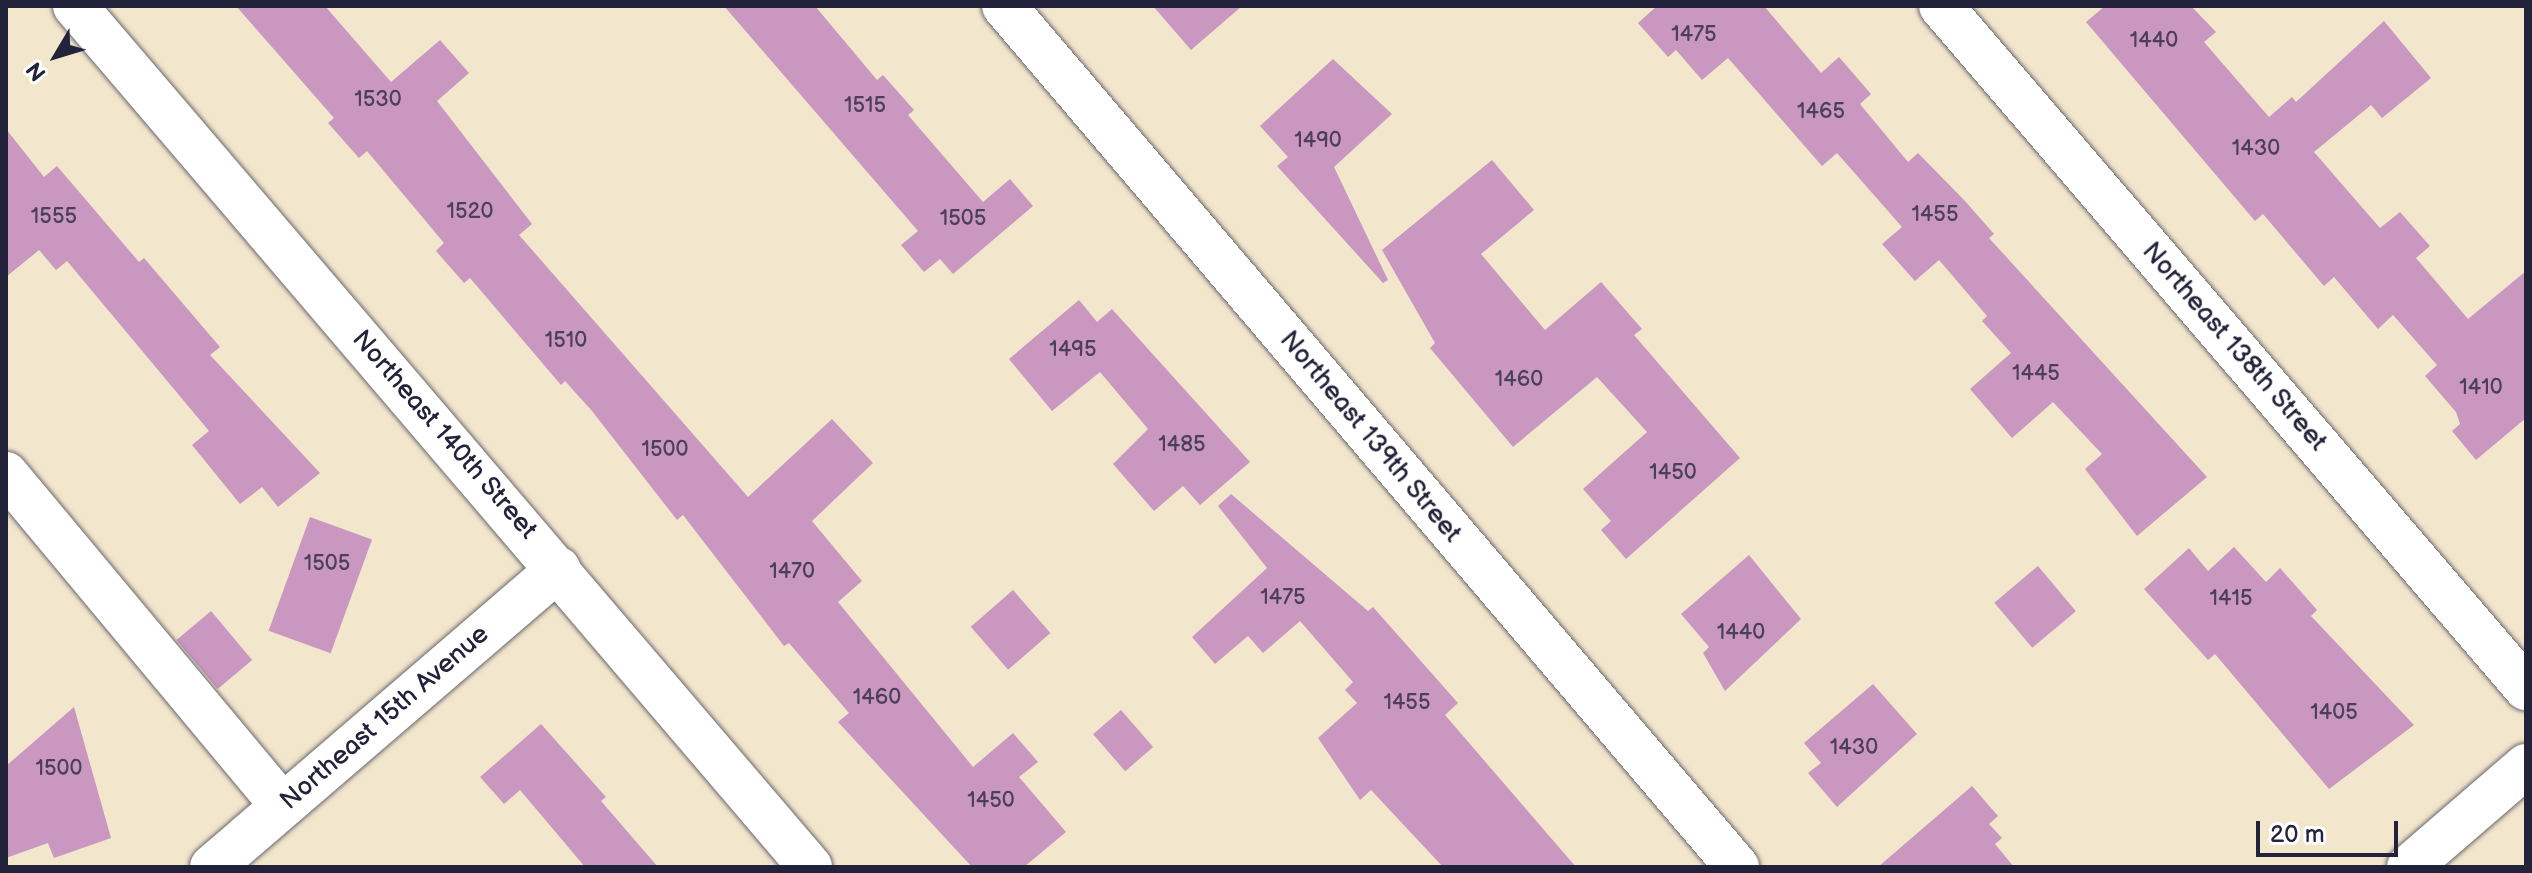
<!DOCTYPE html>
<style>
body{margin:0}
#map{position:relative;width:2532px;height:873px;overflow:hidden;background:#f2e6cc;font-family:"Balsamiq Sans",sans-serif}
div>[style]{position:absolute}
[style*='--x']{left:calc(var(--x)*1px);top:calc(var(--y)*1px);width:calc(var(--w)*1px);rotate:calc(var(--a)*1deg)}
.building>*{inset:0;background:#ca97c1;transform-origin:0 0}
.roads{filter:drop-shadow(0 0 2px #6b676e) drop-shadow(0 0 2px #6b676e)}
.minor>*{height:44px;margin:-22px;padding:0 22px;transform-origin:22px;border-radius:22px;background:#fff}
span{translate:-50% -50%;white-space:nowrap;text-align:center;line-height:1.15;-webkit-text-stroke:6px #fff;paint-order:stroke}
.number-label{font-size:22px;color:#4c3f5c}
.number-label span{-webkit-text-stroke-width:0}
.street-label{font-size:26px;color:#22223b}
.frame{position:absolute;inset:0;border:8px solid #22223b;pointer-events:none}
.north{position:absolute;left:16px;top:16px;width:80px;height:80px;-webkit-text-stroke:6px #fff;paint-order:stroke;rotate:232deg;font-size:22px;font-weight:700;line-height:32px;text-align:center;color:#22223b}
.north::after{content:'';display:block;margin:auto;width:28px;height:36px;background:#22223b;clip-path:polygon(50% 0,100% 100%,50% 72%,0 100%)}
.scale{position:absolute;left:2256px;top:821px;width:142px;height:36px;box-sizing:border-box;border:4px solid #22223b;border-top:0;padding-left:10px;font-size:24px;line-height:28px;white-space:nowrap;color:#22223b;-webkit-text-stroke:6px #fff;paint-order:stroke}
</style>
<div id="map">
<div class="building">
<i style="clip-path:polygon(236px 6px,325px 6px,391px 82px,440px 40px,469px 73px,437px 101px,532px 224px,519px 235px,748px 497px,832px 419px,873px 463px,812px 521px,862px 581px,838px 602px,973px 767px,1013px 733px,1038px 762px,1019px 777px,1066px 832px,1024px 867px,972px 867px,838px 722px,849px 713px,789px 643px,784px 646px,683px 515px,677px 520px,592px 411px,565px 381px,561px 385px,470px 278px,464px 283px,436px 251px,444px 243px,367px 151px,359px 158px,328px 123px,334px 118px)"></i>
<i style="clip-path:polygon(724px 6px,815px 6px,877px 80px,883px 75px,914px 110px,908px 115px,983px 202px,1010px 179px,1033px 206px,953px 274px,940px 259px,924px 272px,901px 245px,918px 231px)"></i>
<i style="clip-path:polygon(1153px 6px,1242px 6px,1191px 50px)"></i>
<i style="clip-path:polygon(1657px 6px,1764px 6px,1821px 73px,1839px 57px,1871px 94px,1860px 104px,1908px 162px,1918px 153px,1965px 201px,1994px 234px,1989px 238px,2207px 477px,2137px 536px,2085px 469px,2102px 454px,2053px 402px,2012px 438px,1970px 389px,2011px 353px,1982px 321px,1987px 316px,1939px 260px,1915px 281px,1882px 244px,1902px 227px,1837px 153px,1822px 166px,1728px 58px,1702px 80px,1676px 50px,1668px 57px,1638px 23px)"></i>
<i style="clip-path:polygon(2105px 6px,2191px 6px,2216px 32px,2204px 42px,2269px 117px,2292px 97px,2296px 102px,2384px 21px,2431px 78px,2382px 118px,2371px 105px,2314px 152px,2380px 228px,2400px 212px,2430px 246px,2416px 258px,2468px 319px,2526px 271px,2526px 418px,2476px 460px,2452px 431px,2460px 424px,2456px 412px,2425px 376px,2437px 365px,2393px 315px,2378px 329px,2334px 277px,2324px 286px,2263px 214px,2255px 221px,2086px 22px)"></i>
<i style="clip-path:polygon(1333px 59px,1392px 114px,1334px 167px,1388px 280px,1383px 283px,1277px 166px,1288px 157px,1260px 126px)"></i>
<i style="clip-path:polygon(6px 129px,44px 177px,57px 166px,139px 262px,144px 258px,220px 347px,210px 355px,320px 473px,278px 507px,262px 487px,240px 504px,192px 445px,209px 431px,67px 261px,56px 270px,39px 250px,6px 277px)"></i>
<i style="clip-path:polygon(1492px 160px,1534px 210px,1481px 254px,1545px 330px,1601px 282px,1642px 329px,1634px 335px,1740px 458px,1626px 559px,1601px 530px,1611px 521px,1583px 489px,1647px 432px,1597px 377px,1513px 447px,1430px 348px,1435px 343px,1382px 250px)"></i>
<i style="clip-path:polygon(1079px 300px,1097px 322px,1112px 309px,1250px 462px,1200px 505px,1183px 486px,1154px 511px,1113px 464px,1148px 429px,1100px 372px,1052px 411px,1009px 359px)"></i>
<i style="clip-path:polygon(1231px 494px,1368px 611px,1373px 607px,1458px 703px,1445px 715px,1576px 867px,1443px 867px,1371px 790px,1360px 800px,1318px 738px,1357px 703px,1345px 690px,1353px 682px,1300px 621px,1263px 653px,1248px 636px,1215px 664px,1192px 637px,1267px 568px,1218px 506px)"></i>
<i style="left:310px;top:517px;width:66px;height:121px;rotate:20deg"></i>
<i style="clip-path:polygon(2234px 547px,2266px 582px,2280px 568px,2317px 610px,2311px 616px,2414px 725px,2329px 789px,2215px 654px,2208px 660px,2144px 589px,2189px 548px,2208px 571px)"></i>
<i style="clip-path:polygon(1749px 555px,1801px 619px,1725px 691px,1703px 653px,1709px 647px,1681px 614px)"></i>
<i style="left:2038px;top:566px;width:59px;height:57px;rotate:50deg"></i>
<i style="left:1013px;top:590px;width:57px;height:56px;rotate:49deg"></i>
<i style="left:211px;top:611px;width:64px;height:45px;rotate:50deg"></i>
<i style="clip-path:polygon(1873px 684px,1917px 734px,1837px 807px,1808px 773px,1821px 763px,1804px 743px)"></i>
<i style="clip-path:polygon(74px 707px,111px 838px,54px 858px,48px 843px,6px 858px,6px 766px)"></i>
<i style="left:1121px;top:710px;width:49px;height:37px;rotate:49deg"></i>
<i style="clip-path:polygon(541px 724px,606px 797px,601px 801px,658px 867px,585px 867px,520px 790px,504px 804px,480px 777px)"></i>
<i style="clip-path:polygon(1972px 786px,1998px 816px,1989px 824px,2002px 838px,1995px 844px,2014px 867px,1878px 867px)"></i>
</div>
<div class="roads">
<div class="minor">
<i style="--x:75;--y:6;--w:1132;--a:49.51"></i>
<i style="--x:1004;--y:6;--w:1131;--a:49.59"></i>
<i style="--x:1941;--y:6;--w:899;--a:49.38"></i>
<i style="--x:6;--y:474;--w:432;--a:50.2"></i>
<i style="--x:212;--y:867;--w:457;--a:-40.7"></i>
<i style="--x:2409;--y:867;--w:155;--a:-40.8"></i>
</div>
</div>
<div class="number-label">
<span style="left:1694px;top:35px">1475</span>
<span style="left:2154px;top:41px">1440</span>
<span style="left:378px;top:100px">1530</span>
<span style="left:865px;top:106px">1515</span>
<span style="left:1821px;top:112px">1465</span>
<span style="left:1318px;top:141px">1490</span>
<span style="left:2256px;top:149px">1430</span>
<span style="left:470px;top:212px">1520</span>
<span style="left:1935px;top:215px">1455</span>
<span style="left:54px;top:217px">1555</span>
<span style="left:963px;top:219px">1505</span>
<span style="left:566px;top:341px">1510</span>
<span style="left:1073px;top:350px">1495</span>
<span style="left:2036px;top:374px">1445</span>
<span style="left:1519px;top:380px">1460</span>
<span style="left:2481px;top:388px">1410</span>
<span style="left:1182px;top:445px">1485</span>
<span style="left:665px;top:450px">1500</span>
<span style="left:1673px;top:473px">1450</span>
<span style="left:327px;top:564px">1505</span>
<span style="left:792px;top:572px">1470</span>
<span style="left:1283px;top:598px">1475</span>
<span style="left:2231px;top:599px">1415</span>
<span style="left:1741px;top:633px">1440</span>
<span style="left:877px;top:698px">1460</span>
<span style="left:1407px;top:703px">1455</span>
<span style="left:2334px;top:713px">1405</span>
<span style="left:1854px;top:748px">1430</span>
<span style="left:59px;top:769px">1500</span>
<span style="left:991px;top:801px">1450</span>
</div>
<div class="street-label">
<span style="left:2234px;top:347px;rotate:49deg">Northeast 138th Street</span>
<span style="left:444px;top:435px;rotate:49deg">Northeast 140th Street</span>
<span style="left:1370px;top:437px;rotate:50deg">Northeast 139th Street</span>
<span style="left:385px;top:718px;rotate:-41deg">Northeast 15th Avenue</span>
</div>
<div class="frame"></div>
<div class="north">N</div>
<div class="scale">20 m</div>
</div>
